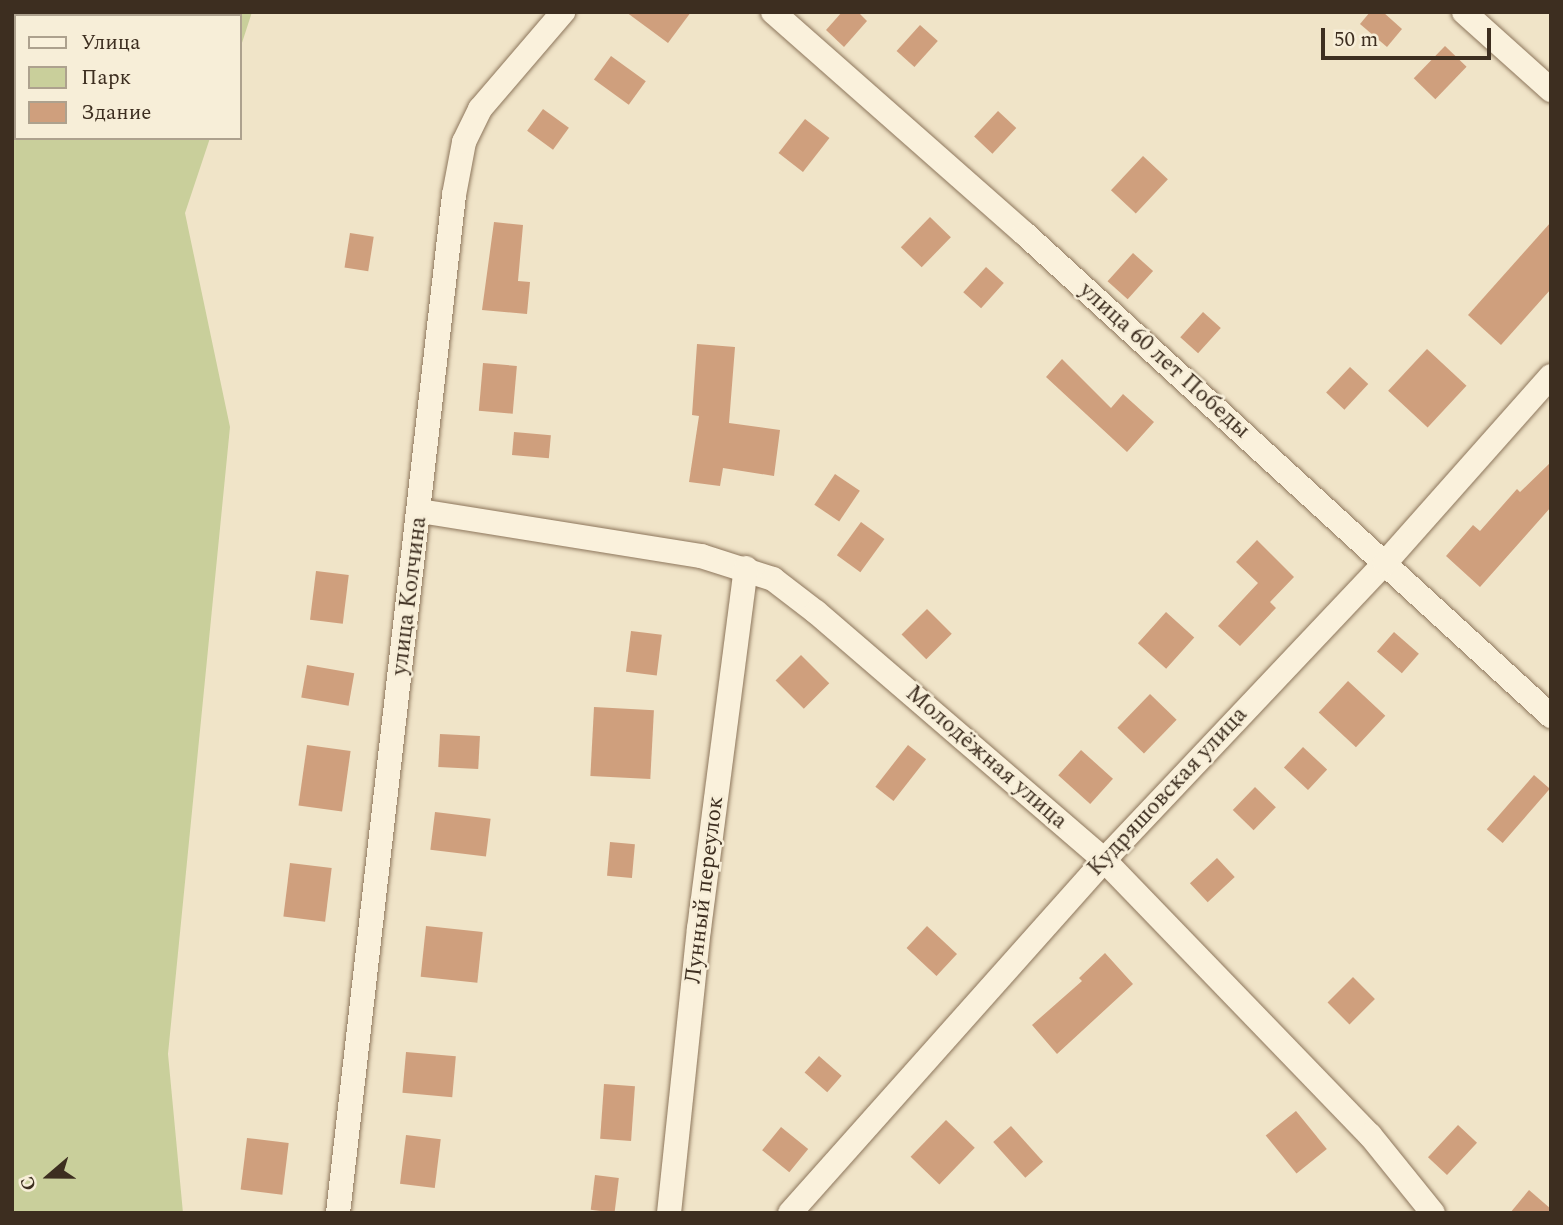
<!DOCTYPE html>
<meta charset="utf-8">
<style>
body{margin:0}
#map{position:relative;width:1563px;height:1225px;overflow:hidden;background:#f0e4c8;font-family:Spectral,serif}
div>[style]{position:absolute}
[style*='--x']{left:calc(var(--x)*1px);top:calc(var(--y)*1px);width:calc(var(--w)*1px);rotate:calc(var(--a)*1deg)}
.green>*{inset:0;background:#c9cf9b}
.building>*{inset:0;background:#cf9f7d;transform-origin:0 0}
.roads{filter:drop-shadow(0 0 2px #8d765c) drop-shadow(0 0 2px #8d765c)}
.street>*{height:24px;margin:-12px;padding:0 12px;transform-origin:12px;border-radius:12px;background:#faf1dc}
span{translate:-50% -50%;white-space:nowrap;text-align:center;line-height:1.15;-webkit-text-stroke:5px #f7eed8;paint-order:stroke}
.street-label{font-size:23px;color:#3d2e20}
.frame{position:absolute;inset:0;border:14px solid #3d2e20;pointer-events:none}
.legend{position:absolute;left:14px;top:14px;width:228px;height:126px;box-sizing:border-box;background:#f7eed8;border:2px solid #ada18e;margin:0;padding:9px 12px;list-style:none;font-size:21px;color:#3d2e20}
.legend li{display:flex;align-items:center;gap:14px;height:35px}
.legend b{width:35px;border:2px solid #ada18e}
.north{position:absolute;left:14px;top:1141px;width:70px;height:70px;-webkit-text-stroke:5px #f7eed8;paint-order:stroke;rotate:250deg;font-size:19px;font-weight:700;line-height:28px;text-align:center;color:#3d2e20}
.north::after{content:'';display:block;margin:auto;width:24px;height:32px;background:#3d2e20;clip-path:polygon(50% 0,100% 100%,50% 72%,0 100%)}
.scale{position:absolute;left:1321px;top:28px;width:170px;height:32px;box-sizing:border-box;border:4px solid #3d2e20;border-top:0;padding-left:9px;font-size:21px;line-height:24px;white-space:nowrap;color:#3d2e20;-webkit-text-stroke:5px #f7eed8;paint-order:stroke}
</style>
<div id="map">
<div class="green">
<i style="clip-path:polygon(12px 12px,252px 12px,240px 49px,240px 16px,16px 16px,16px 138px,210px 138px,185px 213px,230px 427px,168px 1054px,183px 1213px,12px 1213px)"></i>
</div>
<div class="building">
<i style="clip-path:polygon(626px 12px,691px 12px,668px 43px)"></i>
<i style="clip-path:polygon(842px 12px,858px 12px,867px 21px,844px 47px,826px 30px)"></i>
<i style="clip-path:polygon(1370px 12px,1383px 12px,1402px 29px,1387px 47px,1360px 24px)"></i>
<i style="left:920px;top:25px;width:24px;height:35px;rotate:42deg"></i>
<i style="left:1445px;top:46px;width:30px;height:45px;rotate:44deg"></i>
<i style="left:611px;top:56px;width:43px;height:29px;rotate:36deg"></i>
<i style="left:543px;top:109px;width:32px;height:27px;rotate:36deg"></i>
<i style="left:998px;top:111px;width:25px;height:35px;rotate:43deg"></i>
<i style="left:805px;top:119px;width:31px;height:43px;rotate:38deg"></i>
<i style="left:1143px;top:156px;width:34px;height:47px;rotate:43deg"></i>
<i style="left:930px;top:217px;width:29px;height:42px;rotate:44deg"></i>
<i style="clip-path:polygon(494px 222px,523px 225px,518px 281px,530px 282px,527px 314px,482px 310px)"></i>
<i style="clip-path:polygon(1551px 222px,1551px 289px,1501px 345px,1468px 315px)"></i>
<i style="left:350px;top:233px;width:24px;height:35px;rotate:9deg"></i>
<i style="left:1133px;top:253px;width:27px;height:38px;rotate:42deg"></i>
<i style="left:986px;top:267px;width:24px;height:34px;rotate:42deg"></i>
<i style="left:1203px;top:312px;width:24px;height:34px;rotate:42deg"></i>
<i style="clip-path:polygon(697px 344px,735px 347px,729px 423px,780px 430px,774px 476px,723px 468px,720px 486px,689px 482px,699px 416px,692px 415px)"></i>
<i style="left:1427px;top:349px;width:54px;height:57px;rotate:43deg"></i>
<i style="clip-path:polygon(1062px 359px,1111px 408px,1123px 394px,1154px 422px,1127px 452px,1046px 377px)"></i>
<i style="left:483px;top:363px;width:34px;height:48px;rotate:5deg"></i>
<i style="left:1350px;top:367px;width:25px;height:35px;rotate:43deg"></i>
<i style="left:514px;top:432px;width:37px;height:23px;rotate:5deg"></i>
<i style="clip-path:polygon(1551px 462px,1551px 507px,1480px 587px,1446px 556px,1473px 525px,1480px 531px,1517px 489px,1520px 492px)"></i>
<i style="left:835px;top:474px;width:30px;height:37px;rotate:34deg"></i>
<i style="left:861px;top:522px;width:29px;height:41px;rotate:36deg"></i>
<i style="clip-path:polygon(1257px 540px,1294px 577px,1270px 602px,1276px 608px,1240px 646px,1218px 626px,1258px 583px,1236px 562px)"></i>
<i style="left:316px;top:571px;width:33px;height:49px;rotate:7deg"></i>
<i style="left:927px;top:609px;width:35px;height:36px;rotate:45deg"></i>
<i style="left:1166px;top:612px;width:38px;height:42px;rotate:42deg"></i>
<i style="left:631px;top:631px;width:31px;height:41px;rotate:7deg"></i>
<i style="left:1394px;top:632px;width:33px;height:26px;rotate:41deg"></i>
<i style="left:801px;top:655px;width:40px;height:36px;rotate:45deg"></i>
<i style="left:307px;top:665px;width:48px;height:33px;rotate:10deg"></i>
<i style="left:1348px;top:681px;width:51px;height:43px;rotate:43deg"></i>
<i style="left:1150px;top:694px;width:37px;height:47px;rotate:44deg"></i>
<i style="left:594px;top:707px;width:60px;height:69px;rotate:3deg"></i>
<i style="left:440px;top:734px;width:40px;height:33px;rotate:3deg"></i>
<i style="left:307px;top:745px;width:44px;height:61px;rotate:8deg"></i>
<i style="left:908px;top:745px;width:23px;height:53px;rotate:38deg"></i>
<i style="left:1303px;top:747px;width:33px;height:28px;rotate:43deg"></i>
<i style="left:1081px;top:750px;width:43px;height:34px;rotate:42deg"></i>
<i style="left:1534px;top:775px;width:21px;height:72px;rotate:41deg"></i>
<i style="left:1255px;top:787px;width:29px;height:32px;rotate:44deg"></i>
<i style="left:435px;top:812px;width:56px;height:38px;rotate:7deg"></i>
<i style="left:610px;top:842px;width:25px;height:34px;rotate:5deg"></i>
<i style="left:1217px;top:858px;width:26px;height:37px;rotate:47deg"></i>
<i style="left:290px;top:863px;width:42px;height:54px;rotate:7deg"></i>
<i style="left:426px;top:926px;width:57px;height:51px;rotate:6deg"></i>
<i style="left:927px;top:926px;width:41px;height:30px;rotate:43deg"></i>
<i style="clip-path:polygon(1105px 953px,1133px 984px,1057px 1054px,1032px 1025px,1082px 981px,1079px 978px)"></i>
<i style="left:1353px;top:977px;width:31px;height:36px;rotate:45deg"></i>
<i style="left:406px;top:1052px;width:50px;height:41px;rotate:5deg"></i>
<i style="left:819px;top:1056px;width:30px;height:22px;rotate:41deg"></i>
<i style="left:604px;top:1084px;width:31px;height:55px;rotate:4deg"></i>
<i style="left:1296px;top:1111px;width:49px;height:39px;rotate:51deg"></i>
<i style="left:946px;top:1120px;width:40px;height:51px;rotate:44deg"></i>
<i style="left:1458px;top:1125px;width:26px;height:44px;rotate:43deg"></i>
<i style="left:1011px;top:1126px;width:48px;height:24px;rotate:48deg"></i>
<i style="left:781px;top:1127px;width:35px;height:30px;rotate:39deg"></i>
<i style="left:406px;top:1135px;width:35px;height:49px;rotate:7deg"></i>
<i style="left:247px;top:1138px;width:42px;height:52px;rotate:7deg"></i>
<i style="left:595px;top:1175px;width:24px;height:35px;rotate:7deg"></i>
<i style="clip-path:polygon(1529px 1190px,1551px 1209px,1551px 1213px,1510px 1213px)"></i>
</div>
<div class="roads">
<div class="street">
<i style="--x:773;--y:12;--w:334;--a:41.4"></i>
<i style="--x:1024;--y:233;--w:715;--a:42.51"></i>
<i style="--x:1464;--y:12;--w:117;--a:41.9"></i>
<i style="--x:420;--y:511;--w:285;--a:9.1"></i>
<i style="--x:701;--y:556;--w:76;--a:17.7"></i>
<i style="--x:773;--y:579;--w:54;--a:37.5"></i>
<i style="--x:816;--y:612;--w:380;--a:40.7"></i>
<i style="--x:1104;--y:860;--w:383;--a:46"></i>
<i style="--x:1370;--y:1135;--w:100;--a:51.1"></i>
<i style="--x:338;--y:1213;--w:1025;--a:-83.5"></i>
<i style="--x:454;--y:195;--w:54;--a:-79.3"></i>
<i style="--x:464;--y:142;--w:37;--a:-64"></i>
<i style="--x:480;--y:109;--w:128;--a:-49.4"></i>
<i style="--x:669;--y:1213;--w:286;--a:-84"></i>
<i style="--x:699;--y:929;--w:364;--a:-82.6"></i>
<i style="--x:790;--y:1213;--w:472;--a:-48.3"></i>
<i style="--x:1104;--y:860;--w:409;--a:-46.6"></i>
<i style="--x:1385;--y:563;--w:250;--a:-48.4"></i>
</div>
</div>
<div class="street-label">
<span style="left:1164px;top:361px;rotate:42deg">улица 60 лет Победы</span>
<span style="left:410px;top:596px;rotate:-83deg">улица Колчина</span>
<span style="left:986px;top:758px;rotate:41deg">Молодёжная улица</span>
<span style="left:1168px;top:792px;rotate:-47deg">Кудряшовская улица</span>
<span style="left:705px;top:890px;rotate:-83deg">Лунный переулок</span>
</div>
<div class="frame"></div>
<ul class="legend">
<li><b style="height:9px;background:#faf1dc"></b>Улица</li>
<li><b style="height:19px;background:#c9cf9b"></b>Парк</li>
<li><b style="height:19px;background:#cf9f7d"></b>Здание</li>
</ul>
<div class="north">С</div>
<div class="scale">50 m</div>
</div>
